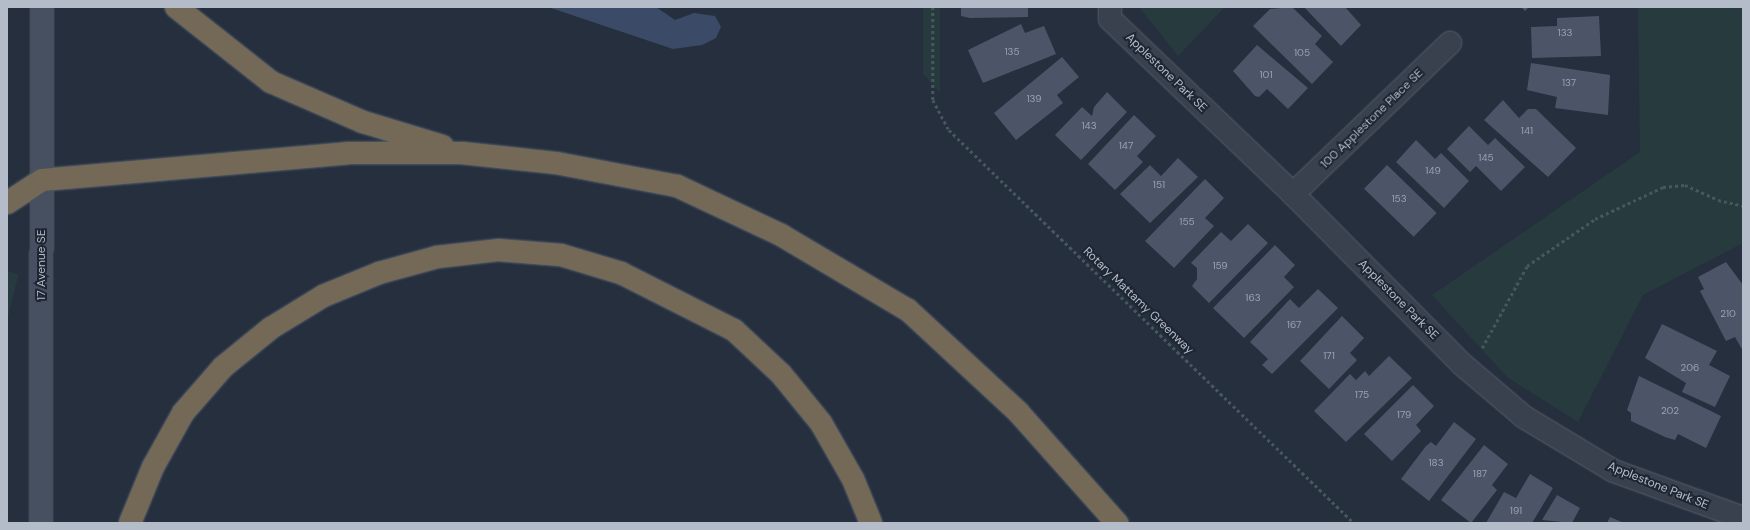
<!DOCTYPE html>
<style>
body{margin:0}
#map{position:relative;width:1750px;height:530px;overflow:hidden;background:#252f3e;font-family:"DM Sans",sans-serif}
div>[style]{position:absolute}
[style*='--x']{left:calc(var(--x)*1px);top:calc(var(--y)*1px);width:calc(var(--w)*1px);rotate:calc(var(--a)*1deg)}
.green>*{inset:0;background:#273b3f;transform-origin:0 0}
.water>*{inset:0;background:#3b4b67}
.building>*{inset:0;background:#4b5567;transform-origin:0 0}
.path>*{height:2.5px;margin-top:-1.25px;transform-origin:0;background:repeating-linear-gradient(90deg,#45585c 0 3px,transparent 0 6px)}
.roads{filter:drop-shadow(0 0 1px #575f6c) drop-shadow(0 0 1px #575f6c)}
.minor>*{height:22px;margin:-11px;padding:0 11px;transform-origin:11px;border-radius:11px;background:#39414e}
.secondary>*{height:22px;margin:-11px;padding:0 11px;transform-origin:11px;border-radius:11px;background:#475061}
.motorway>*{height:22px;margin:-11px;padding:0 11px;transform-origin:11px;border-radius:11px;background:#746956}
span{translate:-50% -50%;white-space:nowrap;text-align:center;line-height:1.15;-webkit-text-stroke:4px #1e2633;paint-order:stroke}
.number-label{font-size:10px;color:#9aa2b0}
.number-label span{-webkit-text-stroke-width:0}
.street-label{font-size:12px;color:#b5bcc9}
.frame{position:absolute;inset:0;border:8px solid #b5bcc9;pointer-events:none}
</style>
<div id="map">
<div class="green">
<i style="clip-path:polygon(923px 7px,940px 7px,940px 93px,923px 74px)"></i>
<i style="clip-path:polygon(1139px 7px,1225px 7px,1178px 56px)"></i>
<i style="clip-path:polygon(1638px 7px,1743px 7px,1743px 243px,1643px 295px,1578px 422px,1507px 377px,1432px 295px,1640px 152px)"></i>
<i style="left:7px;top:271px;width:12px;height:252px;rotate:14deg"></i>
</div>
<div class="water">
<i style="clip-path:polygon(548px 7px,656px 7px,675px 20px,694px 13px,715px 16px,721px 27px,716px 38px,702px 45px,673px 49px)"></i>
</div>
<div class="building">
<i style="clip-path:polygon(961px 7px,1028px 7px,1028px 17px,970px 18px,961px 16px)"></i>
<i style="clip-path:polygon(1292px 7px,1322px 36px,1315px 44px,1333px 62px,1312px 84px,1253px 26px,1270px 9px)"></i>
<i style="clip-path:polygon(1304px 7px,1345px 7px,1361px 25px,1341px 46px)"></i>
<i style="clip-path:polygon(1521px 7px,1529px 7px,1525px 11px)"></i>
<i style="clip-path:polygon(1599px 16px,1601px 56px,1532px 58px,1531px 27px,1557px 26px,1557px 18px)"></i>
<i style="clip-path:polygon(1021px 24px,1025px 33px,1044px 26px,1056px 54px,983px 83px,968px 50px)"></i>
<i style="clip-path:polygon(1257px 45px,1308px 88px,1288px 109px,1267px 89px,1259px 97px,1255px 96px,1233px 71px)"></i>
<i style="clip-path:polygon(1062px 57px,1079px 77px,1057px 95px,1063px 103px,1016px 140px,994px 113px)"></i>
<i style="clip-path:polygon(1531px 63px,1610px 75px,1608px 115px,1555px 108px,1557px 97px,1527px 90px)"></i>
<i style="clip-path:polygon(1107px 92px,1127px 112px,1081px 160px,1055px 135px,1082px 107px,1092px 116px,1094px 107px)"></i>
<i style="clip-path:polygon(1503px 100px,1519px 118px,1528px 109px,1536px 109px,1576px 148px,1548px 177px,1484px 120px)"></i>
<i style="clip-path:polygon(1134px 115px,1156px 136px,1137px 156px,1143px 162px,1115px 190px,1088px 164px)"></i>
<i style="clip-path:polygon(1469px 126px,1488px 145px,1495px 138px,1525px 167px,1501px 191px,1476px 166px,1470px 172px,1447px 149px)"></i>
<i style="clip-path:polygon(1416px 140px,1435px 159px,1441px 153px,1469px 181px,1444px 208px,1396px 162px)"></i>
<i style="clip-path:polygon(1178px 158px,1198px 177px,1150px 223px,1120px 194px,1150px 165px,1161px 176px)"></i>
<i style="left:1387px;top:165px;width:69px;height:33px;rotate:44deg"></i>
<i style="clip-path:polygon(1205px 179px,1224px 198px,1205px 218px,1214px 226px,1174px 268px,1145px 241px)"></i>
<i style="clip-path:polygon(1248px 224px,1268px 243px,1209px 303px,1192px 286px,1197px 279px,1197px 268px,1191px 263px,1221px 232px,1231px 241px)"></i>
<i style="clip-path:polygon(1275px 245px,1295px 265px,1284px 277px,1294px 287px,1244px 338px,1213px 308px)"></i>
<i style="clip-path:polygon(1726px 262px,1743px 285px,1743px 351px,1735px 337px,1726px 341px,1700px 291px,1704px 289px,1698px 277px)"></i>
<i style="clip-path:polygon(1318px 289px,1338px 308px,1272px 374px,1262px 365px,1268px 359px,1250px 342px,1290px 299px,1299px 308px)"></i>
<i style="clip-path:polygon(1342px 316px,1364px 338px,1350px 353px,1357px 360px,1329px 389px,1300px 361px)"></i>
<i style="clip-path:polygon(1662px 324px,1717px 351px,1709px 365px,1730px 376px,1715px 407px,1682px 392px,1686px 383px,1645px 358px)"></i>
<i style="clip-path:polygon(1389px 356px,1412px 378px,1346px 442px,1314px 411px,1350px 374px,1356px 380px,1365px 371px,1369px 376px)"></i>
<i style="clip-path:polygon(1639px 376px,1721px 416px,1706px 448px,1678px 434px,1675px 440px,1665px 437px,1631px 421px,1631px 413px,1627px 410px)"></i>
<i style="clip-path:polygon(1413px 385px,1434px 406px,1416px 425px,1421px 431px,1392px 461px,1364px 434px)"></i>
<i style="clip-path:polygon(1454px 422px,1476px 439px,1429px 501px,1401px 479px,1426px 446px,1431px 442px,1436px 446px)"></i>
<i style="clip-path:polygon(1484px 445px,1508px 464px,1492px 485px,1497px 490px,1471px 523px,1441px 500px)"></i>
<i style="clip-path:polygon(1530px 474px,1553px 488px,1532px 523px,1486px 523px,1504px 492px,1516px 498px)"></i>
<i style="clip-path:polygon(1557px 495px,1580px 508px,1572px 523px,1542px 520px)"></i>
<i style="clip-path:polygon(1610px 517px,1624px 523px,1607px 523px)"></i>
</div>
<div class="path">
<i style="--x:933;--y:7;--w:93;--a:90"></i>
<i style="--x:933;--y:100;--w:34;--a:62"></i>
<i style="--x:949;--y:130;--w:564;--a:44.14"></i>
<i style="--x:1482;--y:348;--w:94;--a:-61.2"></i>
<i style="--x:1527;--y:266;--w:83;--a:-34.7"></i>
<i style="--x:1595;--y:219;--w:75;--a:-25.2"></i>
<i style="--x:1663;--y:187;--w:22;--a:-5"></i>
<i style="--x:1685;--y:185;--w:36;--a:24"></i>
<i style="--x:1718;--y:200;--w:26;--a:13"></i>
</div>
<div class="roads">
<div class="minor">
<i style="--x:1110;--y:7;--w:12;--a:90"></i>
<i style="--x:1110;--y:19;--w:253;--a:43.7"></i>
<i style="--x:1293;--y:194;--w:241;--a:45.2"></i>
<i style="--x:1463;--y:365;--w:80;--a:40.4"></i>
<i style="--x:1524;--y:417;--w:105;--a:31"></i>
<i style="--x:1614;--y:471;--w:137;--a:20"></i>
<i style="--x:1293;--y:194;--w:218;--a:-43.9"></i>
</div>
<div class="secondary">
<i style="--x:41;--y:523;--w:516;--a:-89.89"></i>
</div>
<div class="motorway">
<i style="--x:176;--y:7;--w:121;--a:38.3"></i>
<i style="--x:271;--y:82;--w:100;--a:23.5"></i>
<i style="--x:363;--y:122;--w:83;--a:16.9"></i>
<i style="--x:7;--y:203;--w:42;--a:-33.3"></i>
<i style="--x:42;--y:180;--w:307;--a:-5"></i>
<i style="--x:348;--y:153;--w:114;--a:0"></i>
<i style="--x:462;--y:153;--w:95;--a:6.1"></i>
<i style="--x:556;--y:163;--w:123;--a:10.8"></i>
<i style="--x:677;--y:186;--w:115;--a:25.2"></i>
<i style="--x:781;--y:235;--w:147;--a:30.6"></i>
<i style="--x:908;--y:310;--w:150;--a:42.8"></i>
<i style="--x:1018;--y:412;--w:149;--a:48.3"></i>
<i style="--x:130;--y:523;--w:61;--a:-67.7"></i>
<i style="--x:153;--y:467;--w:62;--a:-60.9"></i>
<i style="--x:183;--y:413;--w:61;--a:-49"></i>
<i style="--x:223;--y:367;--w:62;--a:-39.1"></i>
<i style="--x:271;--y:328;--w:61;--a:-31.6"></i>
<i style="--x:323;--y:296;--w:61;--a:-22.3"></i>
<i style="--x:379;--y:273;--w:60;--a:-15.4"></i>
<i style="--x:437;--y:257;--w:61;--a:-6.5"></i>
<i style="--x:498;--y:250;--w:63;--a:4.5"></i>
<i style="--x:561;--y:255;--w:63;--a:16.7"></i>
<i style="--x:621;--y:273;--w:127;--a:26.8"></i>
<i style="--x:734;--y:330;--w:64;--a:43.1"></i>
<i style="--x:781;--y:374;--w:63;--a:50.8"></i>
<i style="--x:821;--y:423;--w:64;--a:60.3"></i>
<i style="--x:853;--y:479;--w:48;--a:67.8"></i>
</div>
</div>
<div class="number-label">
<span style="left:1565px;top:33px">133</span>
<span style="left:1012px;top:52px">135</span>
<span style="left:1302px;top:53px">105</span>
<span style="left:1266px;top:75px">101</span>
<span style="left:1569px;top:83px">137</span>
<span style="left:1034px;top:99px">139</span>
<span style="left:1089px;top:126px">143</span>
<span style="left:1527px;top:131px">141</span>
<span style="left:1126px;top:146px">147</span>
<span style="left:1486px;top:158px">145</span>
<span style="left:1433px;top:171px">149</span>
<span style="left:1159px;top:185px">151</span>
<span style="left:1399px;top:199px">153</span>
<span style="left:1187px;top:222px">155</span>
<span style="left:1220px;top:266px">159</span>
<span style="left:1253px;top:298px">163</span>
<span style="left:1728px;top:314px">210</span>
<span style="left:1294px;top:325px">167</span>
<span style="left:1329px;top:356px">171</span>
<span style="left:1690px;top:368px">206</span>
<span style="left:1362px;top:395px">175</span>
<span style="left:1670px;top:411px">202</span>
<span style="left:1404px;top:415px">179</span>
<span style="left:1436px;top:463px">183</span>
<span style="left:1480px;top:474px">187</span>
<span style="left:1516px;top:511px">191</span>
</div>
<div class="street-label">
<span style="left:1166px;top:73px;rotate:44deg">Applestone Park SE</span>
<span style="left:1372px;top:119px;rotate:-44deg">100 Applestone Place SE</span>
<span style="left:42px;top:265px;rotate:-90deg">17 Avenue SE</span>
<span style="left:1398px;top:300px;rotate:45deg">Applestone Park SE</span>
<span style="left:1138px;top:301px;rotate:44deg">Rotary Mattamy Greenway</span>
<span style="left:1658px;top:486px;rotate:22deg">Applestone Park SE</span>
</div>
<div class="frame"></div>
</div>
